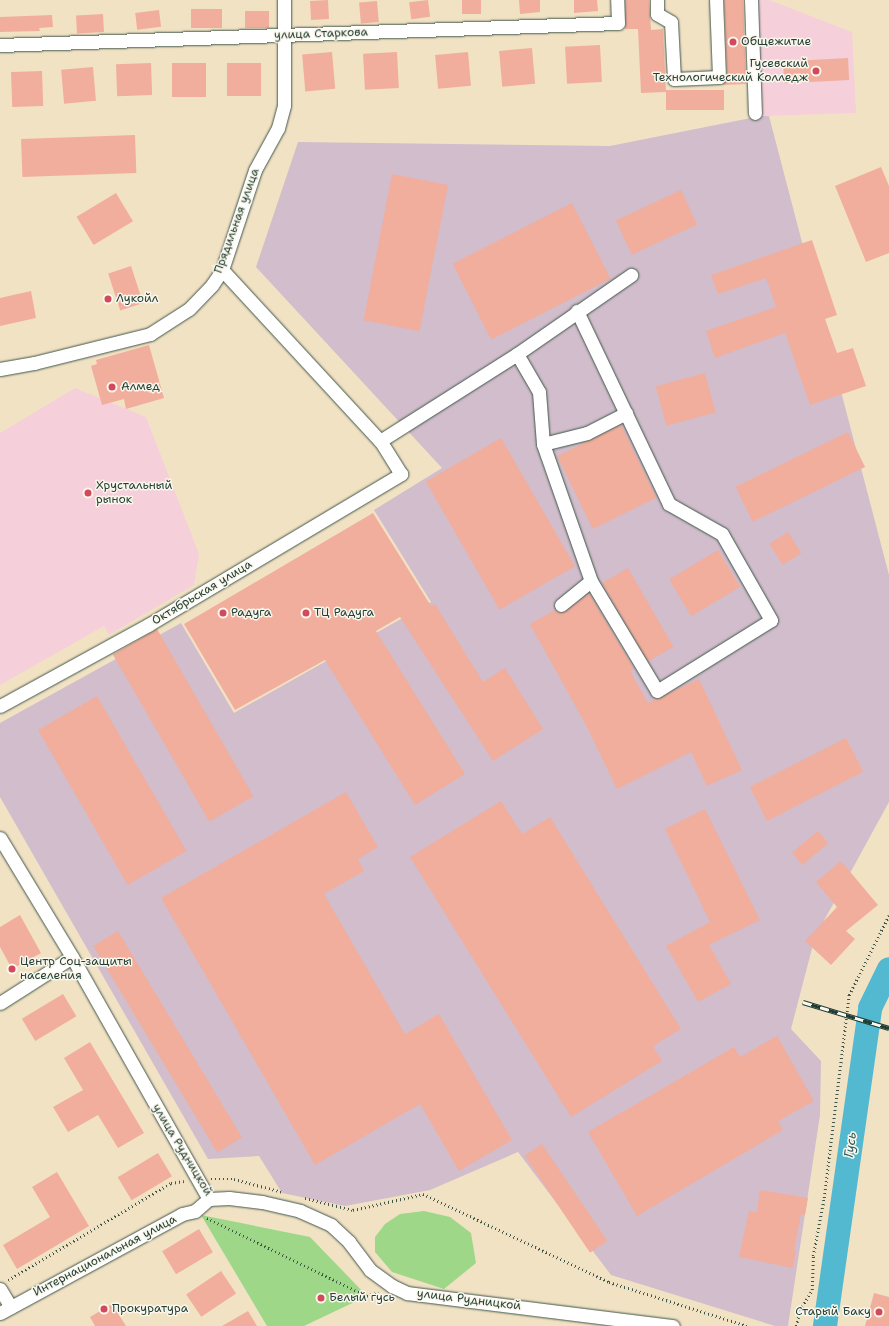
<!DOCTYPE html>
<meta charset="utf-8">
<style>
body{margin:0}
#map{position:relative;width:889px;height:1326px;overflow:hidden;background:#f2e2c4;font-family:"Shantell Sans",sans-serif}
div>[style]{position:absolute}
[style*='--x']{left:calc(var(--x)*1px);top:calc(var(--y)*1px);width:calc(var(--w)*1px);rotate:calc(var(--a)*1deg)}
.built>*{inset:0;background:#f5cfda}
.industrial>*{inset:0;background:#d1bdcb}
.green>*{inset:0;background:#9fd789}
.river>*{height:24px;margin:-12px;padding:0 12px;transform-origin:12px;border-radius:12px;background:#53b9d1}
.building>*{inset:0;background:#f1ae9d;transform-origin:0 0}
.path>*{height:2.5px;margin-top:-1.25px;transform-origin:0;background:repeating-linear-gradient(90deg,#3f564a 0 1px,transparent 0 4px)}
.roads{filter:drop-shadow(0 0 1px #3f564a) drop-shadow(0 0 1px #3f564a)}
.minor>*{height:13px;margin:-6.5px;padding:0 6.5px;transform-origin:6.5px;border-radius:6.5px;background:#fff}
.rail>*{height:4.5px;margin-top:-2.25px;transform-origin:0;background:repeating-linear-gradient(90deg,#fbf7ec 0 9px,#1f3d34 0 18px);box-sizing:border-box;border-block:1px solid #1f3d34}
.dots>*{width:11px;height:11px;translate:-50% -50%;box-sizing:border-box;border:2px solid #fbf7ec;border-radius:50%}
span{translate:-50% -50%;white-space:nowrap;text-align:center;line-height:1.15;-webkit-text-stroke:3px #fbf7ec;paint-order:stroke}
.street-label{font-size:12px;color:#1f3d34}
.poi-label{font-size:12px;color:#1f3d34}
.left{translate:0 -50%;text-align:left}
.right{translate:-100% -50%;text-align:right}
.water-label{font-size:13px;color:#2c5c5b;font-style:italic}
</style>
<div id="map">
<div class="built">
<i style="clip-path:polygon(758px 0,769px 0,852px 32px,856px 113px,761px 116px)"></i>
<i style="clip-path:polygon(75px 388px,146px 417px,199px 554px,194px 585px,109px 635px,104px 626px,0 685px,0 433px)"></i>
</div>
<div class="industrial">
<i style="clip-path:polygon(761px 116px,769px 116px,889px 575px,889px 802px,815px 937px,791px 1029px,821px 1061px,820px 1115px,788px 1326px,775px 1326px,611px 1275px,518px 1152px,430px 1190px,345px 1206px,282px 1193px,259px 1156px,208px 1159px,0 797px,0 723px,181px 623px,234px 713px,431px 602px,374px 510px,442px 468px,256px 267px,298px 142px,610px 146px)"></i>
</div>
<div class="green">
<i style="clip-path:polygon(424px 1211px,450px 1217px,471px 1233px,476px 1263px,444px 1289px,392px 1272px,375px 1252px,375px 1237px,385px 1224px,400px 1214px)"></i>
<i style="clip-path:polygon(201px 1215px,310px 1237px,367px 1296px,304px 1326px,267px 1326px)"></i>
</div>
<div class="river">
<i style="--x:825;--y:1326;--w:321;--a:-81.9"></i>
<i style="--x:870;--y:1008;--w:43;--a:-64"></i>
</div>
<div class="building">
<i style="left:328px;top:0;width:19px;height:18px;rotate:87deg"></i>
<i style="left:428px;top:0;width:17px;height:19px;rotate:83deg"></i>
<i style="left:462px;top:0;width:19px;height:14px"></i>
<i style="clip-path:polygon(519px 0,540px 0,540px 12px,520px 14px)"></i>
<i style="clip-path:polygon(574px 0,597px 0,598px 11px,574px 13px)"></i>
<i style="clip-path:polygon(625px 0,649px 0,651px 30px,663px 29px,666px 92px,641px 93px,638px 29px,625px 29px)"></i>
<i style="clip-path:polygon(724px 0,743px 0,746px 84px,723px 85px,727px 77px)"></i>
<i style="left:377px;top:1px;width:21px;height:18px;rotate:85deg"></i>
<i style="left:191px;top:9px;width:31px;height:19px"></i>
<i style="left:159px;top:10px;width:17px;height:24px;rotate:83deg"></i>
<i style="left:245px;top:11px;width:24px;height:17px"></i>
<i style="left:103px;top:14px;width:18px;height:27px;rotate:87deg"></i>
<i style="clip-path:polygon(52px 15px,53px 27px,39px 28px,40px 31px,0 32px,0 17px)"></i>
<i style="left:600px;top:45px;width:37px;height:35px;rotate:87deg"></i>
<i style="left:532px;top:48px;width:36px;height:33px;rotate:85deg"></i>
<i style="left:332px;top:52px;width:37px;height:30px;rotate:85deg"></i>
<i style="left:397px;top:52px;width:36px;height:34px;rotate:87deg"></i>
<i style="left:468px;top:52px;width:34px;height:33px;rotate:85deg"></i>
<i style="left:848px;top:58px;width:22px;height:65px;rotate:87deg"></i>
<i style="left:151px;top:63px;width:32px;height:35px;rotate:88deg"></i>
<i style="left:172px;top:63px;width:34px;height:34px"></i>
<i style="left:227px;top:63px;width:34px;height:33px"></i>
<i style="left:93px;top:67px;width:34px;height:32px;rotate:85deg"></i>
<i style="left:42px;top:71px;width:35px;height:31px;rotate:88deg"></i>
<i style="left:724px;top:90px;width:20px;height:58px;rotate:90deg"></i>
<i style="left:135px;top:135px;width:38px;height:114px;rotate:88deg"></i>
<i style="clip-path:polygon(881px 167px,889px 186px,889px 253px,866px 262px,835px 186px)"></i>
<i style="left:392px;top:174px;width:57px;height:149px;rotate:11deg"></i>
<i style="left:681px;top:190px;width:38px;height:72px;rotate:65deg"></i>
<i style="left:116px;top:193px;width:33px;height:46px;rotate:59deg"></i>
<i style="left:572px;top:203px;width:85px;height:134px;rotate:63deg"></i>
<i style="clip-path:polygon(812px 240px,837px 315px,825px 319px,837px 353px,853px 348px,866px 386px,810px 405px,785px 333px,715px 358px,706px 331px,776px 307px,766px 278px,718px 294px,711px 275px)"></i>
<i style="left:131px;top:266px;width:39px;height:24px;rotate:72deg"></i>
<i style="clip-path:polygon(31px 291px,36px 318px,0 326px,0 298px)"></i>
<i style="clip-path:polygon(149px 345px,164px 398px,126px 409px,124px 399px,102px 405px,91px 366px,97px 364px,96px 360px)"></i>
<i style="left:705px;top:373px;width:41px;height:51px;rotate:75deg"></i>
<i style="left:621px;top:425px;width:81px;height:71px;rotate:64deg"></i>
<i style="left:848px;top:432px;width:39px;height:125px;rotate:64deg"></i>
<i style="left:501px;top:438px;width:148px;height:87px;rotate:60deg"></i>
<i style="clip-path:polygon(373px 513px,431px 606px,435px 604px,483px 682px,505px 668px,543px 729px,493px 761px,400px 617px,376px 631px,465px 774px,415px 805px,325px 660px,235px 710px,184px 624px)"></i>
<i style="left:788px;top:532px;width:25px;height:22px;rotate:58deg"></i>
<i style="left:718px;top:550px;width:43px;height:57px;rotate:59deg"></i>
<i style="left:628px;top:568px;width:91px;height:30px;rotate:60deg"></i>
<i style="clip-path:polygon(589px 593px,634px 669px,630px 671px,648px 703px,699px 679px,742px 770px,707px 786px,691px 752px,617px 789px,586px 725px,530px 624px,555px 610px,558px 613px,566px 611px)"></i>
<i style="left:157px;top:629px;width:193px;height:51px;rotate:60deg"></i>
<i style="left:97px;top:696px;width:179px;height:68px;rotate:60deg"></i>
<i style="left:846px;top:738px;width:38px;height:108px;rotate:63deg"></i>
<i style="clip-path:polygon(346px 792px,378px 847px,358px 859px,364px 871px,324px 894px,405px 1034px,439px 1014px,512px 1140px,459px 1171px,420px 1104px,315px 1165px,161px 898px)"></i>
<i style="clip-path:polygon(501px 801px,522px 834px,550px 817px,681px 1029px,653px 1046px,662px 1061px,571px 1117px,410px 857px)"></i>
<i style="clip-path:polygon(705px 809px,760px 920px,709px 945px,731px 984px,698px 1002px,666px 946px,710px 922px,665px 829px)"></i>
<i style="left:818px;top:831px;width:16px;height:34px;rotate:50deg"></i>
<i style="clip-path:polygon(841px 861px,878px 905px,846px 931px,855px 939px,831px 965px,805px 941px,837px 907px,816px 882px)"></i>
<i style="clip-path:polygon(20px 915px,41px 953px,12px 969px,0 947px,0 927px)"></i>
<i style="left:118px;top:931px;width:241px;height:29px;rotate:59deg"></i>
<i style="left:63px;top:994px;width:26px;height:48px;rotate:59deg"></i>
<i style="clip-path:polygon(777px 1036px,814px 1101px,778px 1121px,783px 1130px,637px 1216px,588px 1132px,734px 1047px,740px 1057px)"></i>
<i style="clip-path:polygon(90px 1042px,144px 1133px,118px 1148px,98px 1115px,68px 1132px,53px 1107px,83px 1090px,64px 1058px)"></i>
<i style="left:542px;top:1144px;width:117px;height:21px;rotate:56deg"></i>
<i style="left:158px;top:1153px;width:27px;height:47px;rotate:59deg"></i>
<i style="clip-path:polygon(57px 1172px,89px 1226px,17px 1269px,3px 1245px,50px 1217px,32px 1187px)"></i>
<i style="clip-path:polygon(760px 1190px,808px 1198px,805px 1215px,801px 1214px,794px 1250px,796px 1251px,793px 1268px,739px 1257px,749px 1211px,757px 1212px)"></i>
<i style="left:199px;top:1229px;width:27px;height:43px;rotate:59deg"></i>
<i style="left:221px;top:1271px;width:27px;height:42px;rotate:56deg"></i>
<i style="clip-path:polygon(874px 1293px,889px 1297px,889px 1326px,865px 1326px)"></i>
<i style="clip-path:polygon(112px 1304px,126px 1326px,95px 1326px,90px 1317px)"></i>
<i style="clip-path:polygon(248px 1311px,257px 1326px,222px 1326px)"></i>
</div>
<div class="path">
<i style="--x:211;--y:1179;--w:23;--a:0"></i>
<i style="--x:234;--y:1179;--w:51;--a:14.9"></i>
<i style="--x:305;--y:1198;--w:49;--a:14"></i>
<i style="--x:353;--y:1210;--w:72;--a:-12.9"></i>
<i style="--x:423;--y:1194;--w:206;--a:25.3"></i>
<i style="--x:609;--y:1282;--w:146;--a:17.6"></i>
<i style="--x:207;--y:1218;--w:178;--a:26"></i>
<i style="--x:367;--y:1296;--w:12;--a:-20"></i>
<i style="--x:8;--y:1280;--w:190;--a:-30.8"></i>
<i style="--x:171;--y:1183;--w:13;--a:-9"></i>
<i style="--x:796;--y:1326;--w:16;--a:-76"></i>
<i style="--x:800;--y:1310;--w:23;--a:-59"></i>
<i style="--x:812;--y:1290;--w:34;--a:-88"></i>
<i style="--x:813;--y:1256;--w:59;--a:-79.3"></i>
<i style="--x:824;--y:1198;--w:205;--a:-83"></i>
<i style="--x:849;--y:995;--w:89;--a:-63.4"></i>
</div>
<div class="roads">
<div class="minor">
<i style="--x:657;--y:0;--w:14;--a:90"></i>
<i style="--x:657;--y:14;--w:16;--a:30"></i>
<i style="--x:671;--y:22;--w:57;--a:87"></i>
<i style="--x:674;--y:79;--w:45;--a:-2.5"></i>
<i style="--x:719;--y:77;--w:77;--a:-92.2"></i>
<i style="--x:751;--y:0;--w:113;--a:88"></i>
<i style="--x:0;--y:45;--w:618;--a:-2.04"></i>
<i style="--x:618;--y:23;--w:23;--a:-92"></i>
<i style="--x:517;--y:354;--w:44;--a:59.9"></i>
<i style="--x:539;--y:392;--w:52;--a:85.6"></i>
<i style="--x:543;--y:444;--w:145;--a:70.7"></i>
<i style="--x:0;--y:369;--w:35;--a:-10"></i>
<i style="--x:34;--y:363;--w:120;--a:-14"></i>
<i style="--x:150;--y:334;--w:46;--a:-32.7"></i>
<i style="--x:189;--y:309;--w:33;--a:-46"></i>
<i style="--x:212;--y:285;--w:18;--a:-56"></i>
<i style="--x:222;--y:270;--w:105;--a:-71.7"></i>
<i style="--x:255;--y:170;--w:48;--a:-61.3"></i>
<i style="--x:278;--y:128;--w:24;--a:-75"></i>
<i style="--x:284;--y:105;--w:105;--a:-90"></i>
<i style="--x:380;--y:441;--w:162;--a:-32.4"></i>
<i style="--x:517;--y:354;--w:139;--a:-34.7"></i>
<i style="--x:543;--y:444;--w:45;--a:-14"></i>
<i style="--x:587;--y:433;--w:44;--a:-27.1"></i>
<i style="--x:561;--y:605;--w:38;--a:-39"></i>
<i style="--x:591;--y:581;--w:128;--a:59"></i>
<i style="--x:657;--y:691;--w:134;--a:-31.9"></i>
<i style="--x:771;--y:620;--w:99;--a:-119.7"></i>
<i style="--x:722;--y:534;--w:61;--a:-150.5"></i>
<i style="--x:669;--y:504;--w:214;--a:-115.5"></i>
<i style="--x:0;--y:706;--w:169;--a:-28.7"></i>
<i style="--x:148;--y:625;--w:295;--a:-30.8"></i>
<i style="--x:401;--y:474;--w:39;--a:-122"></i>
<i style="--x:380;--y:441;--w:233;--a:-132.7"></i>
<i style="--x:0;--y:838;--w:139;--a:58.8"></i>
<i style="--x:72;--y:957;--w:278;--a:60.5"></i>
<i style="--x:0;--y:1003;--w:85;--a:-32.6"></i>
<i style="--x:209;--y:1199;--w:20;--a:-3"></i>
<i style="--x:229;--y:1198;--w:33;--a:7"></i>
<i style="--x:262;--y:1202;--w:39;--a:13"></i>
<i style="--x:300;--y:1211;--w:34;--a:24"></i>
<i style="--x:331;--y:1225;--w:25;--a:43"></i>
<i style="--x:349;--y:1242;--w:35;--a:53"></i>
<i style="--x:370;--y:1270;--w:27;--a:36"></i>
<i style="--x:392;--y:1286;--w:17;--a:25"></i>
<i style="--x:407;--y:1293;--w:268;--a:7.1"></i>
<i style="--x:0;--y:1289;--w:21;--a:59"></i>
<i style="--x:0;--y:1313;--w:207;--a:-28.5"></i>
<i style="--x:182;--y:1214;--w:13;--a:-13"></i>
<i style="--x:195;--y:1211;--w:18;--a:-41"></i>
</div>
</div>
<div class="rail">
<i style="--x:803;--y:1002;--w:90;--a:16.8"></i>
</div>
<div class="dots">
<i style="left:733px;top:42px;background:#d1495b"></i>
<i style="left:816px;top:71px;background:#d1495b"></i>
<i style="left:108px;top:299px;background:#d1495b"></i>
<i style="left:112px;top:387px;background:#d1495b"></i>
<i style="left:88px;top:493px;background:#d1495b"></i>
<i style="left:223px;top:613px;background:#d1495b"></i>
<i style="left:306px;top:613px;background:#d1495b"></i>
<i style="left:12px;top:969px;background:#d1495b"></i>
<i style="left:321px;top:1298px;background:#d1495b"></i>
<i style="left:104px;top:1309px;background:#d1495b"></i>
<i style="left:879px;top:1312px;background:#d1495b"></i>
</div>
<div class="street-label">
<span style="left:321px;top:34px;rotate:-2deg">улица Старкова</span>
<span style="left:237px;top:221px;rotate:-70deg">Прядильная улица</span>
<span style="left:202px;top:593px;rotate:-31deg">Октябрьская улица</span>
<span style="left:182px;top:1150px;rotate:59deg">улица Рудницкой</span>
<span style="left:105px;top:1256px;rotate:-28deg">Интернациональная улица</span>
<span style="left:469px;top:1300px;rotate:7deg">улица Рудницкой</span>
</div>
<div class="poi-label">
<span class="left" style="left:741px;top:42px">Общежитие</span>
<span class="right" style="left:808px;top:71px">Гусевский<br>Технологический Колледж</span>
<span class="left" style="left:116px;top:299px">Лукойл</span>
<span class="left" style="left:121px;top:387px">Алмед</span>
<span class="left" style="left:96px;top:493px">Хрустальный<br>рынок</span>
<span class="left" style="left:231px;top:613px">Радуга</span>
<span class="left" style="left:314px;top:613px">ТЦ Радуга</span>
<span class="left" style="left:20px;top:969px">Центр Соц-защиты<br>населения</span>
<span class="left" style="left:329px;top:1298px">Белый гусь</span>
<span class="left" style="left:112px;top:1309px">Прокуратура</span>
<span class="right" style="left:871px;top:1312px">Старый Баку</span>
</div>
<div class="water-label">
<span style="left:851px;top:1145px;rotate:-82deg">Гусь</span>
</div>
</div>
